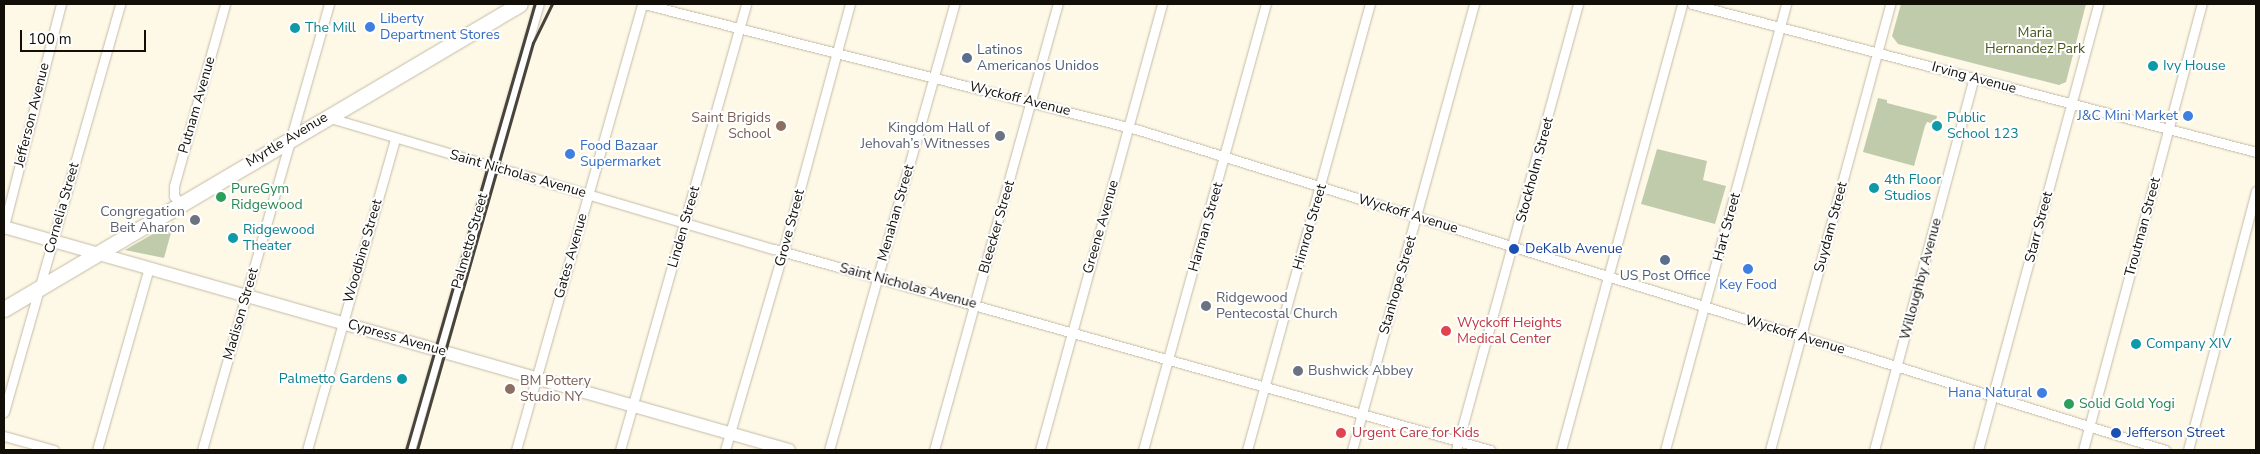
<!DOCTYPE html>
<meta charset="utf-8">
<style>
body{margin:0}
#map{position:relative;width:2260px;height:454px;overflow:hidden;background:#fef8e7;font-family:"Nunito Sans",sans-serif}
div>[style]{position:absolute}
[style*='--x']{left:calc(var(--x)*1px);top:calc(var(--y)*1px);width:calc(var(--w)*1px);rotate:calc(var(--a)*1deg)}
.green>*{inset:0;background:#c0cbac}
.roads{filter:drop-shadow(0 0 1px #c2bba6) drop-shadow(0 0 1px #c2bba6)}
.minor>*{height:9px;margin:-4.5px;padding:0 4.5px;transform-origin:4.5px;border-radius:4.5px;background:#fff}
.secondary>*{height:12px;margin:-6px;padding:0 6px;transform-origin:6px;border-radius:6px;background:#fff}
.primary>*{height:15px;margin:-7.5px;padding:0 7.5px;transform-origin:7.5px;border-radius:7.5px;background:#fff}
.rail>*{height:2.5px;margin:-1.25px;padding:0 1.25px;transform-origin:1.25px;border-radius:1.25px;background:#48443b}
.dots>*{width:14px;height:14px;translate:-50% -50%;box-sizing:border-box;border:2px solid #fff;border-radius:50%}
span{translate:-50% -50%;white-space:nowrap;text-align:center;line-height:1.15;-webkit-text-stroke:4px #fff;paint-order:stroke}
.shop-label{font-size:14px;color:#366cbe}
.left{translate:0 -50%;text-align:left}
.right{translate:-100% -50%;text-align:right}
.culture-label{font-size:14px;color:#0d838f}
.park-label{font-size:14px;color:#46551a}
.service-label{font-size:14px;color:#4e5e75}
.street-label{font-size:14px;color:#120f08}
.education-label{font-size:14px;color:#785e54}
.worship-label{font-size:14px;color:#5b616d}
.leisure-label{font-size:14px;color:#27864d}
.transit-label{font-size:14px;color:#164399}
.health-label{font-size:14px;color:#be3a42}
.frame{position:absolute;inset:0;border:5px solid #120f08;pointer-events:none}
.scale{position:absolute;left:20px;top:30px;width:126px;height:22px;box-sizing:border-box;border:2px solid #120f08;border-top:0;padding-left:6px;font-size:15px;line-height:18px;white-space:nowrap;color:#120f08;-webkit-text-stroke:4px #fff;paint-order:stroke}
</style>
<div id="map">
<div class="green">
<i style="clip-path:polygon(1901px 4px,2086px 4px,2066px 82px,2059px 85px,1898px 44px,1892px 36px)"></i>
<i style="clip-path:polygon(1878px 98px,1887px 100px,1887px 103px,1937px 116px,1935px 124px,1927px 122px,1925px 126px,1914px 166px,1863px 152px)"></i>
<i style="clip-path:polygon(1657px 149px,1707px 161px,1703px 180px,1726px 186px,1715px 224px,1641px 204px)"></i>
<i style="clip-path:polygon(174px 222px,164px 258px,125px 250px,172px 223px)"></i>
</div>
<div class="roads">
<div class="minor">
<i style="--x:644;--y:4;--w:511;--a:14.28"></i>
<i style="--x:1139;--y:130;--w:1075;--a:17.32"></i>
<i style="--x:1692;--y:4;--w:583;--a:14.7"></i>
<i style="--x:327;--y:117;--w:466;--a:16.5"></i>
<i style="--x:774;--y:249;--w:744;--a:15.68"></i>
<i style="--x:181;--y:204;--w:11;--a:-131"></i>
<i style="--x:174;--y:196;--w:10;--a:-90"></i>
<i style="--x:174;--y:186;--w:189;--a:-74.3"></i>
<i style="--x:4;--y:226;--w:229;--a:-75.6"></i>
<i style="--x:4;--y:412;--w:424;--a:-74.1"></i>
<i style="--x:4;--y:436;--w:52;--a:15.6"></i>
<i style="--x:97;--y:450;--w:189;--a:-74.1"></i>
<i style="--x:202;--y:450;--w:464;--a:-74.1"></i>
<i style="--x:307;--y:450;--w:323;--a:-74.2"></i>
<i style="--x:410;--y:450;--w:464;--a:-73.9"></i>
<i style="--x:516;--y:450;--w:463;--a:-74.2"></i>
<i style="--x:620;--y:450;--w:463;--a:-74.2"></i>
<i style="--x:725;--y:450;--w:206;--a:-73.7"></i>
<i style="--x:783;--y:252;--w:257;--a:-74.9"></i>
<i style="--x:829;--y:450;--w:463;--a:-74.3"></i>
<i style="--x:934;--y:450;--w:463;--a:-74.5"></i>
<i style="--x:1040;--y:450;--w:462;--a:-74.7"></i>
<i style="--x:1143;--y:450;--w:463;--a:-74.6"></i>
<i style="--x:1247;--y:450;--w:463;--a:-74.6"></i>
<i style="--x:1352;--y:450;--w:462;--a:-74.7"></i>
<i style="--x:1456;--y:450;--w:462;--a:-74.7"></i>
<i style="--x:1561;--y:450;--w:462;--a:-74.8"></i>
<i style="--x:1665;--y:450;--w:462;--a:-74.8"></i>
<i style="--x:1770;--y:450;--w:462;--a:-74.9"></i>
<i style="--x:1874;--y:450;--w:385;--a:-75"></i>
<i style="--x:1978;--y:450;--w:462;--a:-74.9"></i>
<i style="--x:2083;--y:450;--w:462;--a:-75.1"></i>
<i style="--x:2188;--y:450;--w:268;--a:-75.3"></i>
</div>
<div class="secondary">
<i style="--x:4;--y:227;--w:816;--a:15.86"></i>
</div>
<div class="primary">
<i style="--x:4;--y:309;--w:599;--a:-30.59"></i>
</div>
</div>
<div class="rail">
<i style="--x:406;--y:450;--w:464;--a:-73.9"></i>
<i style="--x:417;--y:450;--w:423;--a:-74.1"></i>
<i style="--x:533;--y:43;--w:43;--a:-64"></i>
</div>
<div class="dots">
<i style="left:370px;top:27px;background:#3f7fe0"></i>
<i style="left:295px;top:28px;background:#0f9aa8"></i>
<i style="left:967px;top:58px;background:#5c6f8a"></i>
<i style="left:2153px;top:66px;background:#0f9aa8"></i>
<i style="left:2188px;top:116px;background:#3f7fe0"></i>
<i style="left:781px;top:126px;background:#8d6e63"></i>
<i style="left:1937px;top:126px;background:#0f9aa8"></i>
<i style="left:1000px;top:136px;background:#6b7280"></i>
<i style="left:570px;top:154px;background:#3f7fe0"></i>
<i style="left:1874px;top:188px;background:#0f9aa8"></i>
<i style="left:221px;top:197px;background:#2e9e5b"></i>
<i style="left:195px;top:220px;background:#6b7280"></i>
<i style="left:233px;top:238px;background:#0f9aa8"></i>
<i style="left:1514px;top:249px;background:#1a4fb4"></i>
<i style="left:1665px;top:260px;background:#5c6f8a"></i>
<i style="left:1748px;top:269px;background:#3f7fe0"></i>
<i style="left:1206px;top:306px;background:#6b7280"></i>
<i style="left:1446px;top:331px;background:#e0444e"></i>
<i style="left:2136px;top:344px;background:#0f9aa8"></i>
<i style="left:1298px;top:371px;background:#6b7280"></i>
<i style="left:402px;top:379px;background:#0f9aa8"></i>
<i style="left:510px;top:389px;background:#8d6e63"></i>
<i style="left:2042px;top:393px;background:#3f7fe0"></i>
<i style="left:2069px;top:404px;background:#2e9e5b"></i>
<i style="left:1341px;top:433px;background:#e0444e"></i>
<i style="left:2116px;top:433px;background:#1a4fb4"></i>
</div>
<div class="shop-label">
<span class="left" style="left:380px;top:27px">Liberty<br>Department Stores</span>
<span class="right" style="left:2178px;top:116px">J&amp;C Mini Market</span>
<span class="left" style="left:580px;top:154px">Food Bazaar<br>Supermarket</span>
<span style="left:1748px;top:285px">Key Food</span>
<span class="right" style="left:2032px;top:393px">Hana Natural</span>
</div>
<div class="culture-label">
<span class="left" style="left:305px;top:28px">The Mill</span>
<span class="left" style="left:2163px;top:66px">Ivy House</span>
<span class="left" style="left:1947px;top:126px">Public<br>School 123</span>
<span class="left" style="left:1884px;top:188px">4th Floor<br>Studios</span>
<span class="left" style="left:243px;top:238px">Ridgewood<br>Theater</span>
<span class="left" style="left:2146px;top:344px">Company XIV</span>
<span class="right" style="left:392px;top:379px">Palmetto Gardens</span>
</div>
<div class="park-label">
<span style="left:2035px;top:41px">Maria<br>Hernandez Park</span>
</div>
<div class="service-label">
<span class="left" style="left:977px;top:58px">Latinos<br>Americanos Unidos</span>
<span style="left:1665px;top:276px">US Post Office</span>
</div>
<div class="street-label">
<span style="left:1974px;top:78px;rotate:15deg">Irving Avenue</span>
<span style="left:1020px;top:99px;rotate:14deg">Wyckoff Avenue</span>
<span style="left:197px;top:105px;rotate:-74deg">Putnam Avenue</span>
<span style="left:32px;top:115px;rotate:-76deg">Jefferson Avenue</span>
<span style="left:287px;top:140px;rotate:-31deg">Myrtle Avenue</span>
<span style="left:1535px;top:170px;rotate:-75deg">Stockholm Street</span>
<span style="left:518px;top:174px;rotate:16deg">Saint Nicholas Avenue</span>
<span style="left:62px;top:208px;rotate:-74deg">Cornelia Street</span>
<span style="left:896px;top:213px;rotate:-74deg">Menahan Street</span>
<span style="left:1408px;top:214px;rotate:17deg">Wyckoff Avenue</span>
<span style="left:684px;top:227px;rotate:-74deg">Linden Street</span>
<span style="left:997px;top:227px;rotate:-74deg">Bleecker Street</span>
<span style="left:1101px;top:227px;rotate:-74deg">Greene Avenue</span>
<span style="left:1206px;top:227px;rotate:-74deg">Harman Street</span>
<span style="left:1310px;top:227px;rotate:-74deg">Himrod Street</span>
<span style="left:1727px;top:227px;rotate:-75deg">Hart Street</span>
<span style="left:1831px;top:227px;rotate:-75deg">Suydam Street</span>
<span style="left:2039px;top:227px;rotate:-75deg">Starr Street</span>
<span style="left:2143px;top:227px;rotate:-75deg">Troutman Street</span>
<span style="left:790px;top:228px;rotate:-75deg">Grove Street</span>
<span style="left:470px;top:241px;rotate:-74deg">Palmetto Street</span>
<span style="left:363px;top:251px;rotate:-74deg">Woodbine Street</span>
<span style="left:571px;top:256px;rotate:-74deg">Gates Avenue</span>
<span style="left:1921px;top:279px;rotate:-75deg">Willoughby Avenue</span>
<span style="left:1398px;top:285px;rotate:-74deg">Stanhope Street</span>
<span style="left:908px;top:286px;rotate:15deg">Saint Nicholas Avenue</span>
<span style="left:241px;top:314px;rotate:-74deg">Madison Street</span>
<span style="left:1795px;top:335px;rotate:17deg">Wyckoff Avenue</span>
<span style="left:397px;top:338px;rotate:16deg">Cypress Avenue</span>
</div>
<div class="education-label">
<span class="right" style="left:771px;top:126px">Saint Brigids<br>School</span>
<span class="left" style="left:520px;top:389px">BM Pottery<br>Studio NY</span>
</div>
<div class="worship-label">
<span class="right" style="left:990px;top:136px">Kingdom Hall of<br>Jehovah’s Witnesses</span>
<span class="right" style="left:185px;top:220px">Congregation<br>Beit Aharon</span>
<span class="left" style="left:1216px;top:306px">Ridgewood<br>Pentecostal Church</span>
<span class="left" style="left:1308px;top:371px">Bushwick Abbey</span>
</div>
<div class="leisure-label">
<span class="left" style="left:231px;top:197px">PureGym<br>Ridgewood</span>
<span class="left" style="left:2079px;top:404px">Solid Gold Yogi</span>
</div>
<div class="transit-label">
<span class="left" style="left:1525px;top:249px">DeKalb Avenue</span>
<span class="left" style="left:2127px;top:433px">Jefferson Street</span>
</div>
<div class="health-label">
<span class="left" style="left:1457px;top:331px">Wyckoff Heights<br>Medical Center</span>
<span class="left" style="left:1352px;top:433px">Urgent Care for Kids</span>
</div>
<div class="frame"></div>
<div class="scale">100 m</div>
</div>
